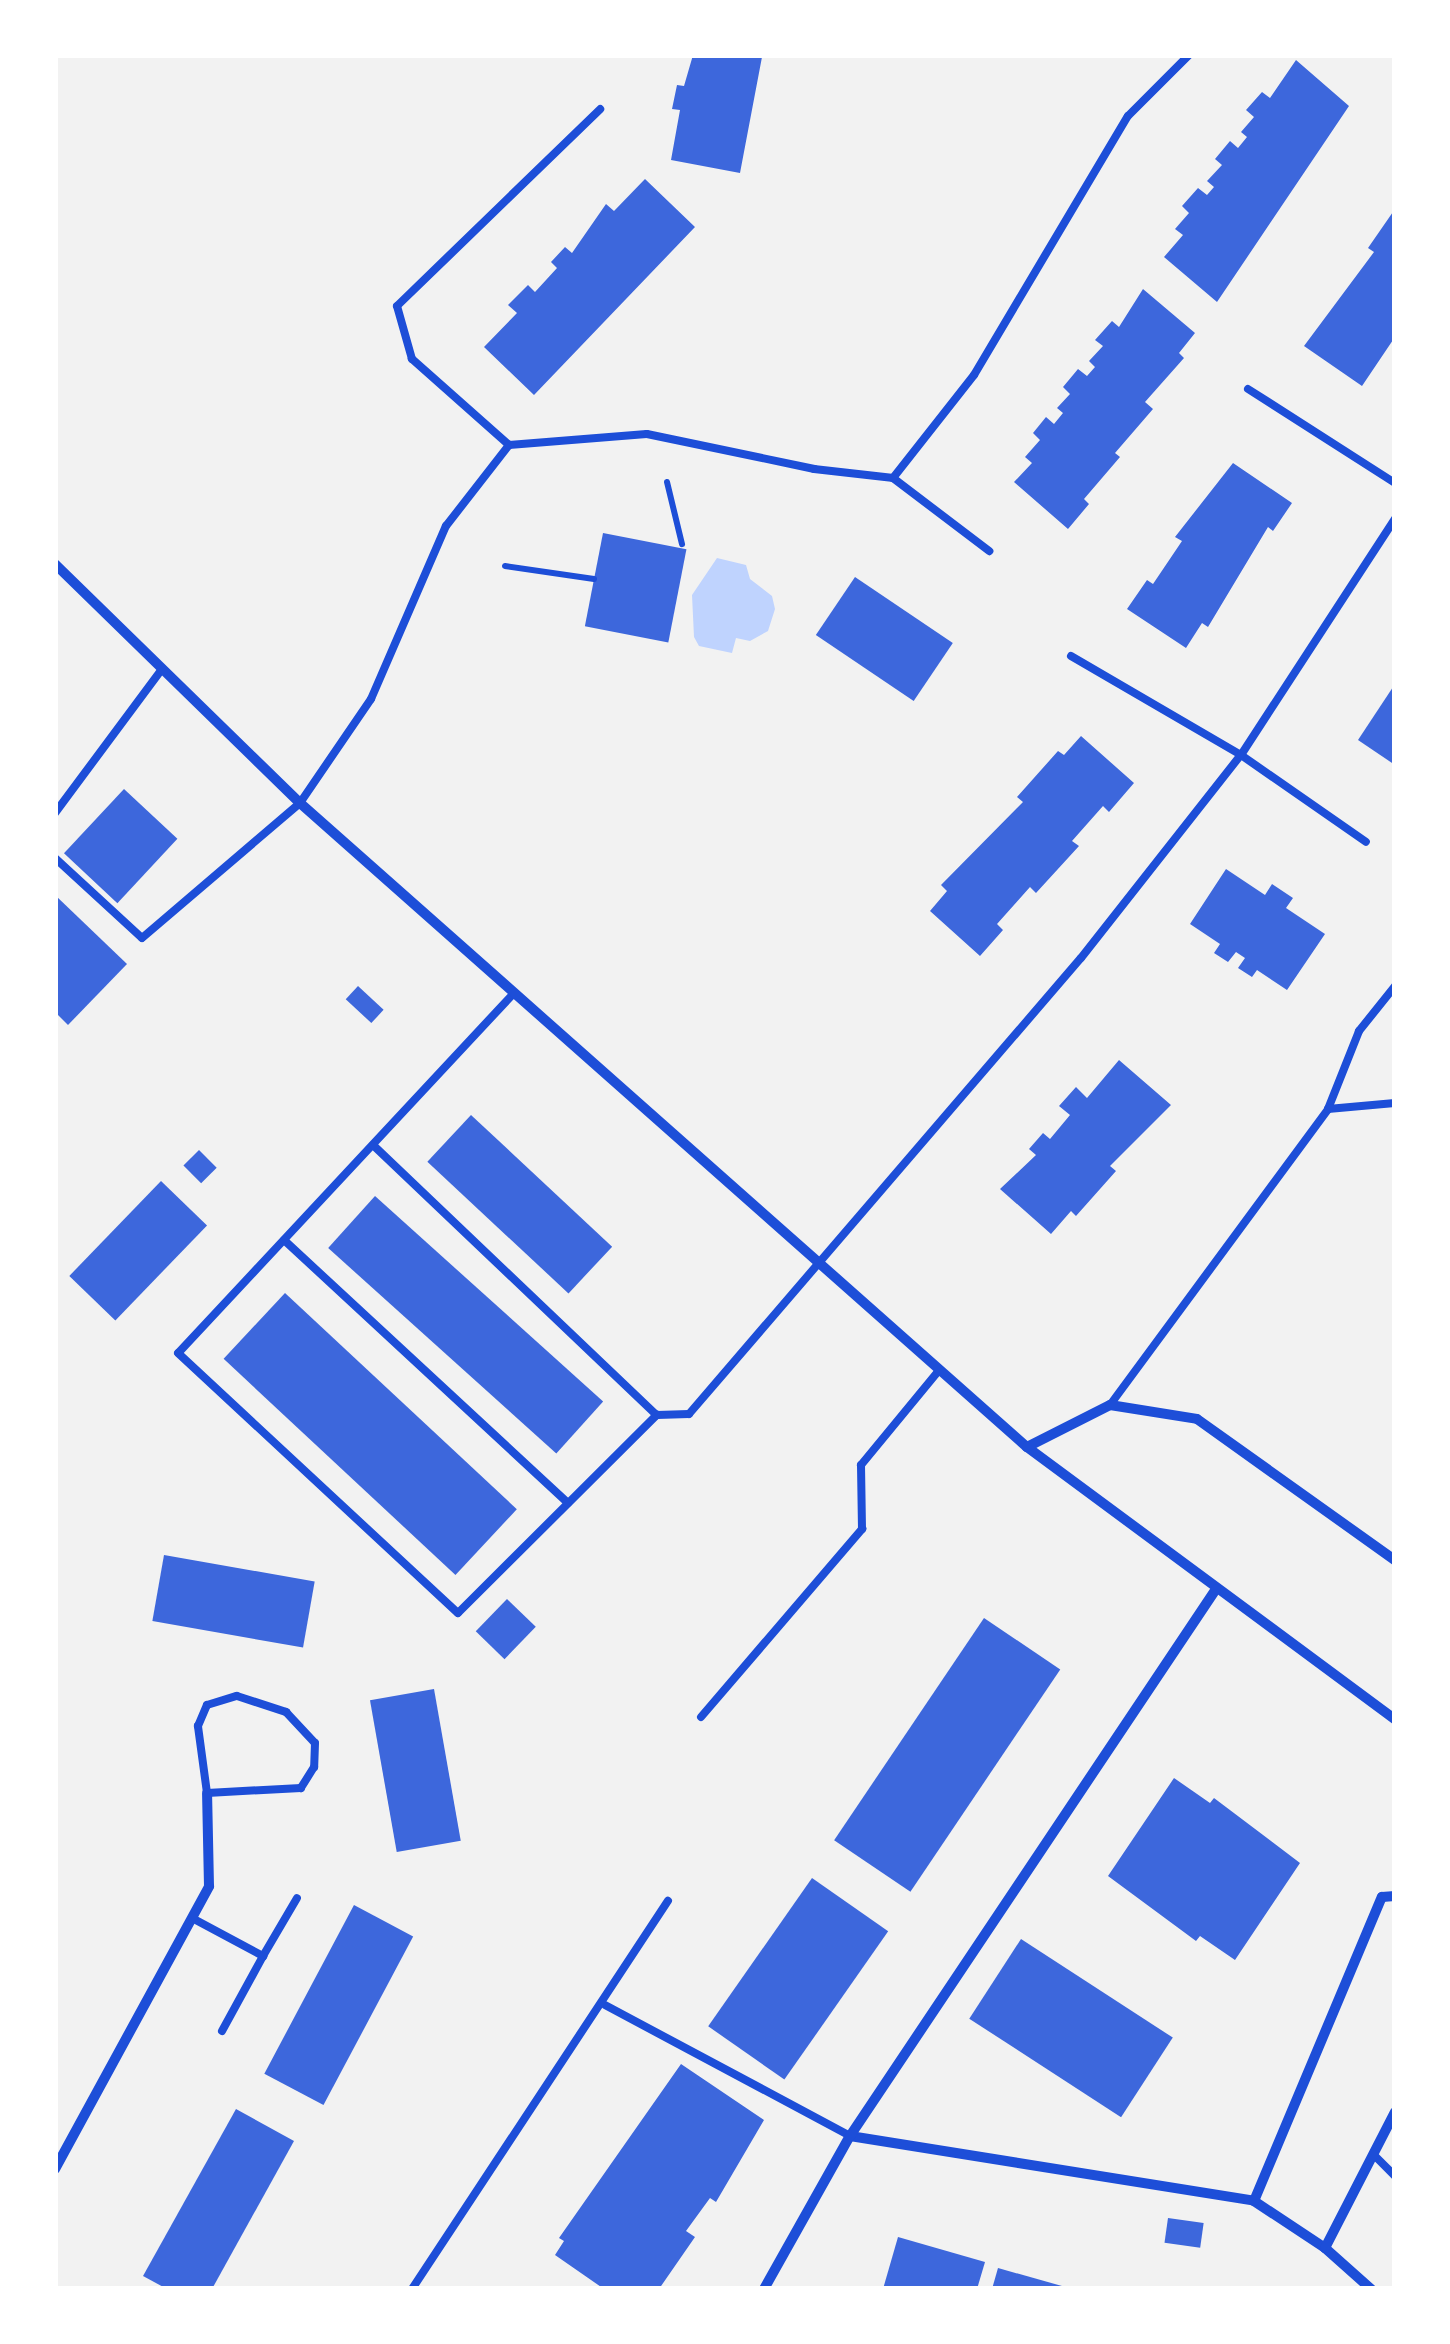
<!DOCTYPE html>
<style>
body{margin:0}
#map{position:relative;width:1450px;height:2344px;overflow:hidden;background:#f2f2f2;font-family:Inter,sans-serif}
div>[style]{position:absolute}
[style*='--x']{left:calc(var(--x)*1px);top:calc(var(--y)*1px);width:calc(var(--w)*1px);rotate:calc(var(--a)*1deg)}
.water>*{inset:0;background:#bfd3fe}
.building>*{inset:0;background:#3d67dc;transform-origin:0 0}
.path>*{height:6px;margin:-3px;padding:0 3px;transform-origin:3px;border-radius:3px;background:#1d4ed8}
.service>*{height:8px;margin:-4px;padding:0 4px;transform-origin:4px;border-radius:4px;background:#1d4ed8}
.minor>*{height:10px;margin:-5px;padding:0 5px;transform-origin:5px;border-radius:5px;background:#1d4ed8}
span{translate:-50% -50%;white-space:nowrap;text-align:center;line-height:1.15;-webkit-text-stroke:9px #fff;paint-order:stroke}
.frame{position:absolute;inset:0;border:58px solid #fff;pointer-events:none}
</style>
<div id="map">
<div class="water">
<i style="clip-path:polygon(717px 558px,746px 565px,750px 579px,772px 596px,775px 609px,768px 631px,750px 641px,736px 638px,732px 653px,699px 646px,694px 637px,692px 595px)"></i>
</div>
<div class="building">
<i style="clip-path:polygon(693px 55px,762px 57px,740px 173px,671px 160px,680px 110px,672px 109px,677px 85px,684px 86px)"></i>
<i style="clip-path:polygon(1296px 60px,1349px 106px,1217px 302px,1164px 257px,1183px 235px,1175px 229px,1189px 213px,1182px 206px,1198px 188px,1207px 195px,1214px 187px,1207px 181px,1222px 165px,1215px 159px,1230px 141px,1238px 148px,1247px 137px,1241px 132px,1254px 117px,1246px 110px,1262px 92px,1270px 98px)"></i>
<i style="clip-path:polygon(645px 179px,695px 227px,534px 395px,484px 347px,517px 313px,508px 305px,528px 285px,535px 292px,557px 268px,551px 262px,565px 247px,572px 253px,606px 204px,614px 211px)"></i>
<i style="clip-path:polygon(1395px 209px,1395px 337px,1362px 386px,1304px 346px,1374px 252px,1368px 248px)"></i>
<i style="clip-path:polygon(1143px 289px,1195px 333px,1179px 353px,1184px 358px,1145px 402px,1153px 409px,1115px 453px,1120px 457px,1084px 499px,1089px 504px,1068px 529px,1014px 482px,1032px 463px,1025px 457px,1040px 440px,1033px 433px,1046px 417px,1054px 424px,1063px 413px,1057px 408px,1070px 394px,1063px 387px,1078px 369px,1087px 376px,1095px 367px,1089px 361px,1103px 346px,1095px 340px,1112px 321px,1119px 327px)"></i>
<i style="clip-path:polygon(1233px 463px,1292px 503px,1273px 531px,1268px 527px,1208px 627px,1202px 623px,1186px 648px,1127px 609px,1147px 580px,1153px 584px,1182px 541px,1175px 537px)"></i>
<i style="left:603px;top:533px;width:85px;height:95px;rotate:11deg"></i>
<i style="left:855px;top:577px;width:118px;height:70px;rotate:34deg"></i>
<i style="clip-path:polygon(1395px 684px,1395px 765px,1358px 740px)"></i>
<i style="clip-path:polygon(1081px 736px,1134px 783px,1109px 812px,1103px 806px,1072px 841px,1079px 846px,1036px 893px,1030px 887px,997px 924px,1003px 930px,980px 956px,930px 911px,947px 891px,941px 885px,1023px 802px,1017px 797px,1058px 751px,1064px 755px)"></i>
<i style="left:124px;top:789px;width:73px;height:88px;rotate:43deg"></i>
<i style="clip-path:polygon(1226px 869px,1265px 895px,1272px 884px,1293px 898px,1286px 908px,1325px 934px,1287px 990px,1257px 970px,1252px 977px,1238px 968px,1245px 958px,1236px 952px,1228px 962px,1214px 953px,1220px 944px,1190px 924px)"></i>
<i style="clip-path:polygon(55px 895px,127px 964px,68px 1025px,55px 1012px)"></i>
<i style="left:358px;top:986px;width:35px;height:18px;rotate:43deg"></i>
<i style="clip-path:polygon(1119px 1060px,1171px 1105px,1110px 1166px,1116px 1171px,1076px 1216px,1071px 1211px,1051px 1234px,1000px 1189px,1036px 1155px,1029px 1149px,1043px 1133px,1050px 1139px,1070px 1115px,1059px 1106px,1076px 1087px,1087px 1098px)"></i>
<i style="left:471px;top:1115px;width:193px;height:64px;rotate:43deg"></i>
<i style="left:199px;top:1150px;width:25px;height:22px;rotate:45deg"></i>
<i style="left:161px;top:1181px;width:64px;height:132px;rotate:44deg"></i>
<i style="left:375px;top:1196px;width:307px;height:70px;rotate:42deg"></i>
<i style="left:285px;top:1293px;width:317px;height:90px;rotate:43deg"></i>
<i style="left:164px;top:1555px;width:153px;height:67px;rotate:10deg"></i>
<i style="left:507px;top:1599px;width:40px;height:45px;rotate:44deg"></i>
<i style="left:984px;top:1618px;width:92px;height:268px;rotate:34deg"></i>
<i style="left:434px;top:1689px;width:154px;height:65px;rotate:80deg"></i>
<i style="clip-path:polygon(1174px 1778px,1210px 1803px,1214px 1798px,1300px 1863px,1235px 1960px,1200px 1936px,1196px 1941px,1108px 1876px)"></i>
<i style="left:812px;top:1878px;width:93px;height:181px;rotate:35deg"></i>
<i style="left:354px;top:1905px;width:67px;height:191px;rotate:28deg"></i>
<i style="left:1021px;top:1939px;width:181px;height:95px;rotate:33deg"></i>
<i style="clip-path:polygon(681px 2064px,764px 2120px,716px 2202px,710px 2198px,686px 2231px,695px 2237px,659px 2289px,604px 2289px,555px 2255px,564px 2241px,559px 2238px)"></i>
<i style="clip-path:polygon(236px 2109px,294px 2141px,212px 2289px,167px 2289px,143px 2276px)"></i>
<i style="left:1168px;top:2218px;width:36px;height:25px;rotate:8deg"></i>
<i style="clip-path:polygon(898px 2237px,985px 2262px,977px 2289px,883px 2289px)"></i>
<i style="clip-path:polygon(998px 2268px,1069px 2288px,1069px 2289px,992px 2289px)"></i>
</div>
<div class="path">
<i style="--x:667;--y:482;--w:64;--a:76.4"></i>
<i style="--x:505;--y:566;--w:90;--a:8.3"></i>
</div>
<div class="service">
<i style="--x:1248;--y:389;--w:174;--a:32.6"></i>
<i style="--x:509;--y:445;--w:130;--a:-138.4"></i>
<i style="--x:412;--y:359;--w:55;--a:-105.8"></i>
<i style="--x:397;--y:306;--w:283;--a:-44.1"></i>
<i style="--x:893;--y:478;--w:121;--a:37.2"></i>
<i style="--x:1071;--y:656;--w:197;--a:30.2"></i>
<i style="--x:1241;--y:755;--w:152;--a:34.8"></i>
<i style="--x:55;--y:813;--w:179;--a:-53.4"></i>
<i style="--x:55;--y:858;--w:118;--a:42.6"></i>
<i style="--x:142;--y:938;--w:208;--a:-40.5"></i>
<i style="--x:300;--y:803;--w:126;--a:-55.7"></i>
<i style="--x:371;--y:699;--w:189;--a:-66.6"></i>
<i style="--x:446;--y:526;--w:103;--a:-52.1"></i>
<i style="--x:509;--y:445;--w:138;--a:-4.6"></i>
<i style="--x:647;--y:434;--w:171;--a:11.8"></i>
<i style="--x:814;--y:469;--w:80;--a:6.5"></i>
<i style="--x:893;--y:478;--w:131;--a:-51.8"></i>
<i style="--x:974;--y:375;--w:301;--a:-59.3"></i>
<i style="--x:1128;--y:116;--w:86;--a:-45"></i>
<i style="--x:514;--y:993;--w:492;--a:133"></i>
<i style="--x:178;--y:1353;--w:382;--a:42.9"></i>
<i style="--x:458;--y:1613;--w:281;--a:-44.9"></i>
<i style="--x:657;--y:1415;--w:32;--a:-2"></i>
<i style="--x:689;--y:1414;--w:601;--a:-49.32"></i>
<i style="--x:1081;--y:958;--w:258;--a:-51.8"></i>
<i style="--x:1241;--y:755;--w:282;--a:-56.9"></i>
<i style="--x:1328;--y:1109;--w:84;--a:-68.3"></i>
<i style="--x:1359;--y:1031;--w:58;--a:-51.3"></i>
<i style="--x:373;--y:1145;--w:392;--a:43.6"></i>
<i style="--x:284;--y:1240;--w:387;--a:42.8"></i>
<i style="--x:1110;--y:1405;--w:368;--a:-53.6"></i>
<i style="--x:1328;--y:1109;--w:67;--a:-5.1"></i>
<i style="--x:237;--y:1696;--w:52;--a:18.1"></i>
<i style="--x:286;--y:1712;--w:42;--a:46.9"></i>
<i style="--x:315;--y:1743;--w:24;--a:92"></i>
<i style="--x:314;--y:1767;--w:25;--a:122"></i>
<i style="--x:301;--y:1788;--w:94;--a:177"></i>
<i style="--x:207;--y:1793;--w:68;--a:-97.7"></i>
<i style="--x:198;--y:1726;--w:23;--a:-67"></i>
<i style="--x:207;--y:1705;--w:31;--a:-17"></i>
<i style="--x:701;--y:1717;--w:248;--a:-49.4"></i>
<i style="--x:862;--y:1529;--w:64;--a:-90.9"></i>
<i style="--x:861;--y:1465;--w:124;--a:-50.5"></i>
<i style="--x:192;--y:1918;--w:81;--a:28.2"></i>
<i style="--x:263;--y:1956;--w:67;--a:-59.6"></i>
<i style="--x:605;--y:2005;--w:278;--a:28.1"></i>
<i style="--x:222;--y:2031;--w:85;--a:-61.3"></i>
<i style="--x:1376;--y:2157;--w:27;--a:45"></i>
<i style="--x:412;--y:2289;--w:465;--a:-56.6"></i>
</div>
<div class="minor">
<i style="--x:55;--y:564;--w:342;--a:44.3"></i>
<i style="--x:300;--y:803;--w:971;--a:41.54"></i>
<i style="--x:1027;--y:1447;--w:458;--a:36.5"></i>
<i style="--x:1027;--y:1447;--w:93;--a:-26.8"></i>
<i style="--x:1110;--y:1405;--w:88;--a:9.1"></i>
<i style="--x:1197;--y:1419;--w:243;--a:35.5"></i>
<i style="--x:850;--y:2136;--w:409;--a:9.1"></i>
<i style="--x:1254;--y:2201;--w:85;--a:33.5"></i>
<i style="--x:1325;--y:2248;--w:62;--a:41.7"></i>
<i style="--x:55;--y:2169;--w:322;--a:-61.4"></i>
<i style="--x:209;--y:1886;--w:93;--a:-91.2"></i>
<i style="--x:1254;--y:2201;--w:330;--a:-67.2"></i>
<i style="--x:1382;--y:1897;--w:13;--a:-4"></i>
<i style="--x:1325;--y:2248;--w:153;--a:-62.8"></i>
<i style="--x:764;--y:2289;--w:176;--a:-60.7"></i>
<i style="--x:850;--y:2136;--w:658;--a:-56.21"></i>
</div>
<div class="frame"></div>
</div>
